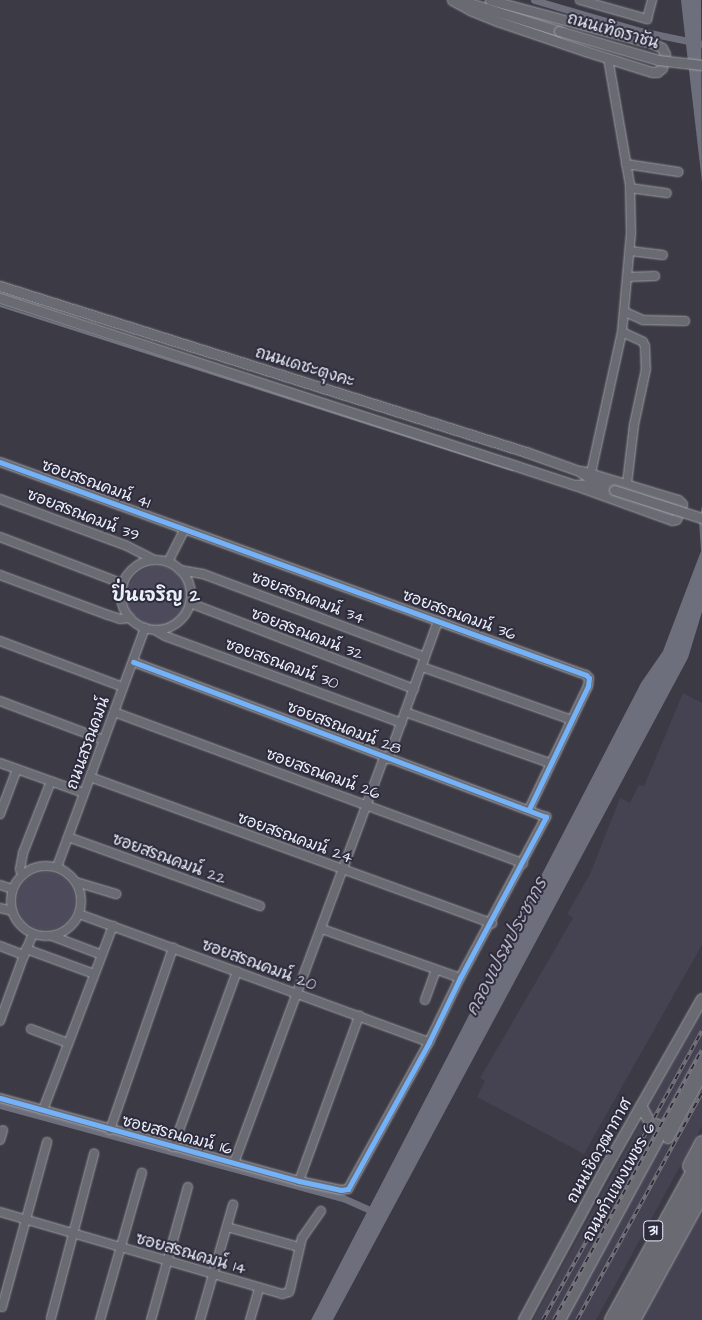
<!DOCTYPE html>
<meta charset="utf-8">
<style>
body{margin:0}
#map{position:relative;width:702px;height:1320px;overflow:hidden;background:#3c3a44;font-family:"Architects Daughter","Playpen Sans Thai",sans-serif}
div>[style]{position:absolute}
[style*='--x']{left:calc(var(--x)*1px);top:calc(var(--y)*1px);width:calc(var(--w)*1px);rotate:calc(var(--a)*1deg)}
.built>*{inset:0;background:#454252}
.green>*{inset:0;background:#4d4b5b}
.round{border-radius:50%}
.water>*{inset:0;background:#6e6f7c}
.stream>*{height:2px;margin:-1px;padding:0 1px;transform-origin:1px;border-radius:1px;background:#6e6f7c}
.canal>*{height:7px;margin:-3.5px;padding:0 3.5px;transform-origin:3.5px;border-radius:3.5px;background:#6e6f7c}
.roads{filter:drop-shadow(0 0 1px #9d9ea4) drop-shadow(0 0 1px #9d9ea4)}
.minor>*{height:8px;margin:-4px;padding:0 4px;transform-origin:4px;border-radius:4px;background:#6a6b72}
.minor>.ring{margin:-4px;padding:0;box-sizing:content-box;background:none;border:8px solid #6a6b72;border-radius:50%}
.tertiary>*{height:9px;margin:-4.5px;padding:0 4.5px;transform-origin:4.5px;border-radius:4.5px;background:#6a6b72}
.secondary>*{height:10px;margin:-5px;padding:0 5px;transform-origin:5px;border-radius:5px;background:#6a6b72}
.trunk>*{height:12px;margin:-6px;padding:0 6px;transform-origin:6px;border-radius:6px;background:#6a6b72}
.motorway>*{height:14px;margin:-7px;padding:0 7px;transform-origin:7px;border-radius:7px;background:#6a6b72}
.rail>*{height:4px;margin-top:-2px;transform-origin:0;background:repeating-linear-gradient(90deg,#2f2a3d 0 5.5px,#74747a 0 11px);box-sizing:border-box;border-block:1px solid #74747a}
.bridges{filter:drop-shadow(0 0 1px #9d9ea4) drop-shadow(0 0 1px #9d9ea4)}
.tertiary-bridge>*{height:9px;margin:-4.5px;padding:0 4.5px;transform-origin:4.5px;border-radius:4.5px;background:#6a6b72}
.cycleway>*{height:5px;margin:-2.5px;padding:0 2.5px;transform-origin:2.5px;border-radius:2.5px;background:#73b2f8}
span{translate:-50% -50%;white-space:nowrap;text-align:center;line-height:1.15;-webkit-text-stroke:4px #2f2a3d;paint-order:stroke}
.shield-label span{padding:1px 4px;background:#2f2a3d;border:1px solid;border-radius:4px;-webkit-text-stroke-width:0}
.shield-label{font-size:15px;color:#e8f1f8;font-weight:700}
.street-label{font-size:16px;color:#e8f1f8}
.neighbourhood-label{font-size:18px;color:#e8f1f8;font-weight:700}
.water-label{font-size:18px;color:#aeb2bd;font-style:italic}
</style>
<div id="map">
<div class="built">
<i style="clip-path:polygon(683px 693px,702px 703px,702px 945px,584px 1154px,477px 1097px,485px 1081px,480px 1078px,573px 918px,567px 914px,590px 874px,620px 798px,630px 803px,639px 785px,644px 786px)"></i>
<i style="clip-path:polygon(702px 1010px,702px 1126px,596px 1320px,533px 1320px)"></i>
<i style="clip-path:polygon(702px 1210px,702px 1320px,641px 1320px)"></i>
</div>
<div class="green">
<i class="round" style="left:127px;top:566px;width:60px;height:60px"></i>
<i class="round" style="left:17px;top:872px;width:58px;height:58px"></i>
</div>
<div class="water">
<i style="clip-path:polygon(681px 0,701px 0,702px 182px,685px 36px)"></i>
<i style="clip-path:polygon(702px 506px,702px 612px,688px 658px,333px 1320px,311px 1320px,641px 683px,663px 651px,701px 551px,699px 521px)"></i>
</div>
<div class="stream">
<i style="--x:0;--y:306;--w:538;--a:17.76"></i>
</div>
<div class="canal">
<i style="--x:534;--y:0;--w:110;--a:16.3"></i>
<i style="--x:640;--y:31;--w:63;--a:11.8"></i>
<i style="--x:0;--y:1105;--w:355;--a:15.2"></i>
<i style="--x:343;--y:1198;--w:36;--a:24"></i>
</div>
<div class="roads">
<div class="minor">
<i style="--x:580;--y:0;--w:70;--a:15.8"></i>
<i style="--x:647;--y:19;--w:20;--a:-75"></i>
<i style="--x:626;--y:164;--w:53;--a:8.7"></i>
<i style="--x:630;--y:188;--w:37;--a:8"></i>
<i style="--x:630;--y:251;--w:33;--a:7"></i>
<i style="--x:628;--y:277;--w:27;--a:-2"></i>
<i style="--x:625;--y:312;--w:20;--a:24"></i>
<i style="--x:643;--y:320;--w:42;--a:1.4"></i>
<i style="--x:622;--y:332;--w:23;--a:25"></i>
<i style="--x:643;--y:342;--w:4;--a:63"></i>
<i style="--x:645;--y:346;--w:23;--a:88"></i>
<i style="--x:646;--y:369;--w:57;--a:102.1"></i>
<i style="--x:634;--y:425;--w:59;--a:96.8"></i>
<i style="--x:0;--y:462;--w:624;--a:19.98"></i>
<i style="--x:586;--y:675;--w:4;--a:45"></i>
<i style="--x:589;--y:678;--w:8;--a:97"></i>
<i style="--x:588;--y:686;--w:136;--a:115.6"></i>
<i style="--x:591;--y:473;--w:144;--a:-77.6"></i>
<i style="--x:622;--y:332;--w:99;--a:-84.8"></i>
<i style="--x:631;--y:233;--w:48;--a:-91.2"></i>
<i style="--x:630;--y:185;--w:124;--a:-99.8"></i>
<i style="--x:0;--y:499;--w:135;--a:20.3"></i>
<i style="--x:127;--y:546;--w:30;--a:27"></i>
<i style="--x:0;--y:537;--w:132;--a:20.9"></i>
<i class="ring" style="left:121px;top:560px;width:62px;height:62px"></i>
<i style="--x:168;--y:562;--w:36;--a:-63"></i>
<i style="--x:180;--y:570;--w:23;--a:10"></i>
<i style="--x:203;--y:574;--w:237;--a:20.5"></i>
<i style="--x:0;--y:575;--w:115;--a:20.3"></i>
<i style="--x:108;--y:615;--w:13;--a:18"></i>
<i style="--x:120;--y:619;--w:10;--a:-6"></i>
<i style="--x:190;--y:603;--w:240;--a:21"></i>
<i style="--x:155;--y:630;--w:12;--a:31"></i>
<i style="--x:165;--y:636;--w:252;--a:20.2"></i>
<i style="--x:0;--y:641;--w:131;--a:20.5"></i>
<i style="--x:422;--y:667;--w:159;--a:19.5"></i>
<i style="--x:0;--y:701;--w:111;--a:20.6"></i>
<i style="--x:114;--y:712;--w:436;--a:20.3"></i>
<i style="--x:405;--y:712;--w:154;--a:19.4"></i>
<i style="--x:388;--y:759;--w:147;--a:-70.1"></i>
<i style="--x:0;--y:763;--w:89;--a:19.7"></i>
<i style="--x:90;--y:777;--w:428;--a:20"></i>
<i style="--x:0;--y:814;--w:48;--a:-69.3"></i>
<i style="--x:68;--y:837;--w:204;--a:19.8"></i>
<i class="ring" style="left:11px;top:866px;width:62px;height:62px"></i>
<i style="--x:57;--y:867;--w:255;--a:-69.8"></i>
<i style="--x:22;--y:874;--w:5;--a:-112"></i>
<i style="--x:20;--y:869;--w:16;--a:-79"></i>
<i style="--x:23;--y:853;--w:77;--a:-68.7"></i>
<i style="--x:76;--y:882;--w:42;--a:16.7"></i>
<i style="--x:0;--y:885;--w:13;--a:18"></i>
<i style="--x:0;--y:908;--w:12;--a:14"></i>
<i style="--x:79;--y:914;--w:373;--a:20.1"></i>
<i style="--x:322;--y:929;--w:146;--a:19.5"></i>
<i style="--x:52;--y:936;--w:53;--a:20.8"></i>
<i style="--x:0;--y:946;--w:26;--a:21"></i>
<i style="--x:26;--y:949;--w:72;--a:20.2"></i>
<i style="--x:425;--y:1000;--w:32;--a:-70"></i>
<i style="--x:0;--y:1021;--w:70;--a:-70"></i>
<i style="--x:24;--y:955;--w:23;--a:-67"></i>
<i style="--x:31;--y:1029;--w:40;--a:21"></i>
<i style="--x:0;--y:1098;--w:310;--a:15.5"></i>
<i style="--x:299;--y:1181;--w:43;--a:12.1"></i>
<i style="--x:341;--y:1190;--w:7;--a:-8"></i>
<i style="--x:348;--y:1189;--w:168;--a:-61.1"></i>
<i style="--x:429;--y:1042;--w:71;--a:-64.2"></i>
<i style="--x:460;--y:978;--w:183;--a:-61.9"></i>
<i style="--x:546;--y:817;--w:441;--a:-159.4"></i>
<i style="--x:43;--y:1110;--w:197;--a:-69.2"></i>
<i style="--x:110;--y:1130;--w:193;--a:-70.9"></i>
<i style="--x:0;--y:1140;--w:10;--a:-73"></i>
<i style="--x:173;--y:1147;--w:187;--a:-70"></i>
<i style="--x:234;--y:1163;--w:433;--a:-69.7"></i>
<i style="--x:299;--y:1181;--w:176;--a:-70"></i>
<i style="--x:0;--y:1212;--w:294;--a:16.2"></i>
<i style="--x:282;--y:1294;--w:7;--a:-16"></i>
<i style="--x:289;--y:1292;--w:3;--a:-72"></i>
<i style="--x:290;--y:1289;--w:52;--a:-76.8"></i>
<i style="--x:302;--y:1238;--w:33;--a:-55"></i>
<i style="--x:227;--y:1227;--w:75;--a:15.5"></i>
<i style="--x:2;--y:1307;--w:171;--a:-74.7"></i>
<i style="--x:51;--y:1318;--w:170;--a:-75.3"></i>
<i style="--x:100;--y:1320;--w:153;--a:-74.1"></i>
<i style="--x:151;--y:1320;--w:138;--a:-74.5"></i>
<i style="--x:200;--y:1320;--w:120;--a:-74"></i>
<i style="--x:250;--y:1320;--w:33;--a:-74"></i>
</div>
<div class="tertiary">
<i style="--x:452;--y:0;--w:21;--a:29"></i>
<i style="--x:470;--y:10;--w:32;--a:22"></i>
<i style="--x:500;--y:22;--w:90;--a:18.8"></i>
<i style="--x:585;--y:51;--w:70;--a:17.4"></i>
<i style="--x:652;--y:72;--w:5;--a:0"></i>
<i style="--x:657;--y:72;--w:6;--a:-39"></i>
<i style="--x:662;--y:68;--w:14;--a:-78"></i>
<i style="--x:665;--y:54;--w:7;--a:-117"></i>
<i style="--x:662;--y:48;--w:9;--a:-153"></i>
<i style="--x:654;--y:44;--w:170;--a:-165"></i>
<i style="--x:460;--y:0;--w:104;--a:17.4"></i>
<i style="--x:0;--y:286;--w:552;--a:17.52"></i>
<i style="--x:526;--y:452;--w:56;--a:19.7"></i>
<i style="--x:579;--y:471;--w:23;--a:34"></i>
<i style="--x:598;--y:484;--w:17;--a:21"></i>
<i style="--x:0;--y:298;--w:605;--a:18.02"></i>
<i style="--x:575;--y:485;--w:22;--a:-3"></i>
<i style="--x:578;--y:486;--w:100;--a:19.9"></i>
<i style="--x:672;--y:520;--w:4;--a:-14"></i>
<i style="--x:676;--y:519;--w:16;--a:-68"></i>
<i style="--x:682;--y:504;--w:6;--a:-135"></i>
<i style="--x:678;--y:500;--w:100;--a:-163.2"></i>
</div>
<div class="secondary">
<i style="--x:641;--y:1106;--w:18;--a:61"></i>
<i style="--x:650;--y:1122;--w:17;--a:21"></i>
<i style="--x:668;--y:1138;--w:72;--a:-61.6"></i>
<i style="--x:524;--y:1320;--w:173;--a:-61.7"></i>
<i style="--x:606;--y:1168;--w:194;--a:-60.4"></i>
<i style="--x:560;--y:1320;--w:298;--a:-61.5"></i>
</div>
<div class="trunk">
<i style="--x:689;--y:1166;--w:27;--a:-62"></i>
<i style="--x:634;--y:1320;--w:141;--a:-61.3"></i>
</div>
<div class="motorway">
<i style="--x:612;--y:1320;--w:187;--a:-61.2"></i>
<i style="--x:624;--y:1320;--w:162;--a:-61.2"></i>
</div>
</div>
<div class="rail">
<i style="--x:543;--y:1320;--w:330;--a:-61.2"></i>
<i style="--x:554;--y:1320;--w:308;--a:-61.3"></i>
<i style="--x:577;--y:1320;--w:259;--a:-61.2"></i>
</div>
<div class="bridges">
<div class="tertiary-bridge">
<i style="--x:559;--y:31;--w:103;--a:16.3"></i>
<i style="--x:658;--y:60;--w:44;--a:6.5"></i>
<i style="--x:614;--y:490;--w:92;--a:17.7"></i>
</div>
</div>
<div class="cycleway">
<i style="--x:0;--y:462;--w:624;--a:19.98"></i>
<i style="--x:586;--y:675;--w:4;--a:45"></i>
<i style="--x:589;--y:678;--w:8;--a:97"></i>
<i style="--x:588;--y:686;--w:136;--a:115.6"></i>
<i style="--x:0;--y:1098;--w:310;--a:15.5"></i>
<i style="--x:299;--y:1181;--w:43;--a:12.1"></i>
<i style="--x:341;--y:1190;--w:7;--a:-8"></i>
<i style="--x:348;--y:1189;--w:168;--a:-61.1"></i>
<i style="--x:429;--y:1042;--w:71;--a:-64.2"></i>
<i style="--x:460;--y:978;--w:183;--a:-61.9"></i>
<i style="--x:546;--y:817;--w:441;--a:-159.4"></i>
</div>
<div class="shield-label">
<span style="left:653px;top:1231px">31</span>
</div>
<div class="street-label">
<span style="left:613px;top:31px;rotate:16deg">ถนนเทิดราชัน</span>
<span style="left:305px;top:367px;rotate:17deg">ถนนเดชะตุงคะ</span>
<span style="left:96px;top:484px;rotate:20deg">ซอยสรณคมน์ 41</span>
<span style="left:83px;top:515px;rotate:21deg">ซอยสรณคมน์ 39</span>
<span style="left:308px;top:598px;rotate:21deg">ซอยสรณคมน์ 34</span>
<span style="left:459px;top:615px;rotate:20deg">ซอยสรณคมน์ 36</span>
<span style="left:307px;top:634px;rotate:21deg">ซอยสรณคมน์ 32</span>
<span style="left:282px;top:664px;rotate:20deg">ซอยสรณคมน์ 30</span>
<span style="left:344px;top:728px;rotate:21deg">ซอยสรณคมน์ 28</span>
<span style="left:88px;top:743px;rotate:-70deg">ถนนสรณคมน์</span>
<span style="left:323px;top:774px;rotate:20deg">ซอยสรณคมน์ 26</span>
<span style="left:295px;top:838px;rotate:20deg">ซอยสรณคมน์ 24</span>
<span style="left:169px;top:859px;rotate:20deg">ซอยสรณคมน์ 22</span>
<span style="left:259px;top:965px;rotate:20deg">ซอยสรณคมน์ 20</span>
<span style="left:177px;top:1135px;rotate:15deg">ซอยสรณคมน์ 16</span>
<span style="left:599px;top:1151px;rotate:-61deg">ถนนเชิดวุฒากาศ</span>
<span style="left:619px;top:1182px;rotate:-61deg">ถนนกำแพงเพชร 6</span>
<span style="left:191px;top:1254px;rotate:16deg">ซอยสรณคมน์ 14</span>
</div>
<div class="neighbourhood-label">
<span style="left:156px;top:596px">ปิ่นเจริญ 2</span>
</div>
<div class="water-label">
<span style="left:507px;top:947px;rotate:-62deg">คลองเปรมประชากร</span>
</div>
</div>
